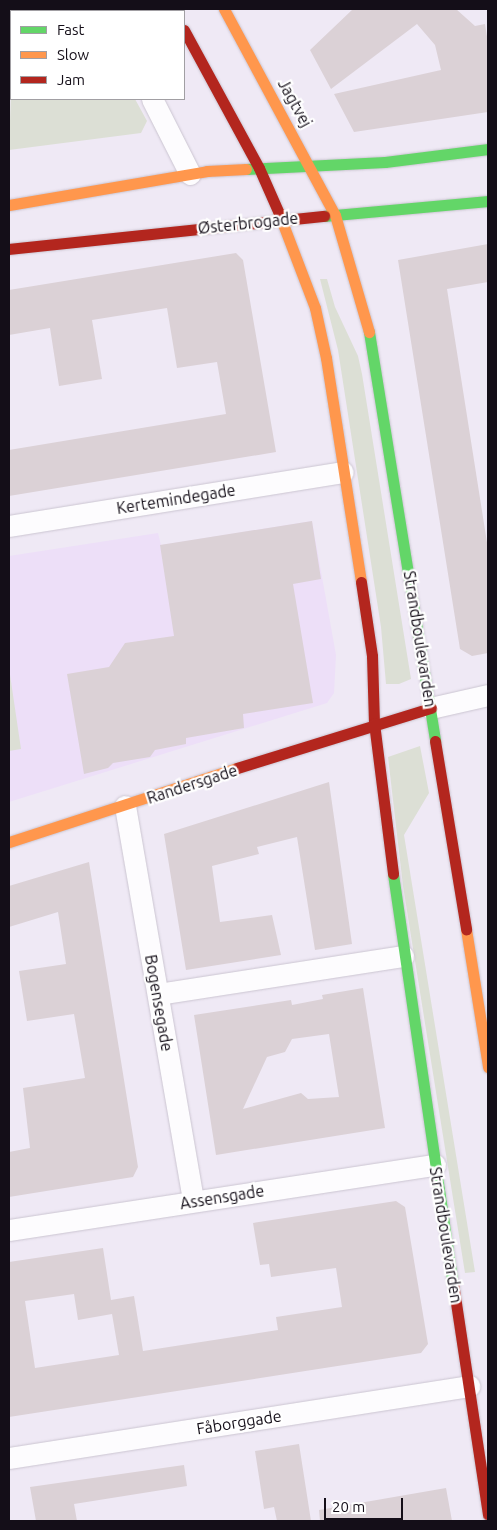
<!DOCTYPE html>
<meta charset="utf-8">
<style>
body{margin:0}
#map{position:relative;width:497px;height:1530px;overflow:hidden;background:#efe9f5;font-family:Ubuntu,sans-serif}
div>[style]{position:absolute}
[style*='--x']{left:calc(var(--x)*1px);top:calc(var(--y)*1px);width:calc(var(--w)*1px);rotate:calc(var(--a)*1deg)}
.built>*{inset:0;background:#eddff8}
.green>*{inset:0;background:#dcdfd5}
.building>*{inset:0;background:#dbd1d6}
.roads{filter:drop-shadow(0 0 1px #cbc5d1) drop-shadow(0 0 1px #cbc5d1)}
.street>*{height:21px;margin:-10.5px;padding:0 10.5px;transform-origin:10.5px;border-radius:10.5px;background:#fdfcfe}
.fast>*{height:11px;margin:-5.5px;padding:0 5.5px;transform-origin:5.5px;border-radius:5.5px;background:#63d668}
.slow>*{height:11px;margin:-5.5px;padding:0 5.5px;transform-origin:5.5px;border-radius:5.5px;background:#ff974d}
.jam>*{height:11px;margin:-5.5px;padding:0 5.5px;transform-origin:5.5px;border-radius:5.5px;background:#b3261e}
span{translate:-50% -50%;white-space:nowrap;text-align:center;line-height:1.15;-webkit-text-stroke:4.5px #fff;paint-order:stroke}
.street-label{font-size:16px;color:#140e18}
.frame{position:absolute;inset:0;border:10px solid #140e18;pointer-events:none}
.legend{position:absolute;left:10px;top:10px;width:175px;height:90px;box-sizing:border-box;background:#fff;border:1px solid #a19fa3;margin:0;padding:6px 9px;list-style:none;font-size:15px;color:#140e18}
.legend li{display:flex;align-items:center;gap:10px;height:25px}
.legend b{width:25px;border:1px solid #a19fa3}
.scale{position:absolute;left:324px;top:1498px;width:79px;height:22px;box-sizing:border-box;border:2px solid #140e18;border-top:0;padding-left:6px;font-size:15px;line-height:18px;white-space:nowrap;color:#140e18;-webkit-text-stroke:4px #fff;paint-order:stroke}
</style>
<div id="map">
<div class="built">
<i style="clip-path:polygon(312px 521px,336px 655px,334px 693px,327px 703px,9px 802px,9px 556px,158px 533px,161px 545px)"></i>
</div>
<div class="green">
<i style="clip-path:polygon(11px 91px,11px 99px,135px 99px,147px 121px,141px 133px,9px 150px)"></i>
<i style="clip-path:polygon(320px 279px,327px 279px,335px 307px,358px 356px,362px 374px,411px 679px,399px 684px,386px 684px,381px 627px,338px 350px)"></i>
<i style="clip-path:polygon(9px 668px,21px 749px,9px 751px)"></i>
<i style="clip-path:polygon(420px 746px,429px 793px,404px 835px,475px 1272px,465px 1273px,403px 886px,388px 757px)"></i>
</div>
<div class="building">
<i style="clip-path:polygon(353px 9px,456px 9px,475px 26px,485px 24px,488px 43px,488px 112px,354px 132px,334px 94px,441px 70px,435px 45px,417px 24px,331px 89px,310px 50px)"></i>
<i style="clip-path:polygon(488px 244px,488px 282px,447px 289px,488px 549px,488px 653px,472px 656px,460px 649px,398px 260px)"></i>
<i style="clip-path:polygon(236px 253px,243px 260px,276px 452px,9px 496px,9px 450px,226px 414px,217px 362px,177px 368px,167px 308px,92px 320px,102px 379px,59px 386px,50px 328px,9px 335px,9px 290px)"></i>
<i style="clip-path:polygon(312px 521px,321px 579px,293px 584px,313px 703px,243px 714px,244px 728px,186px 738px,186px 744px,155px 750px,150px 757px,113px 763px,108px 768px,84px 774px,67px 674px,109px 667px,125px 643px,174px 636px,160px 545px)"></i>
<i style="clip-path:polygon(329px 782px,352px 944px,315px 950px,297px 837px,257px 847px,259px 854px,212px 866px,220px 922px,272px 915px,281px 955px,186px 970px,164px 834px)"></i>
<i style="clip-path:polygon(89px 862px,138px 1167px,133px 1177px,9px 1197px,9px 1152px,30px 1148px,23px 1088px,85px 1078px,74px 1014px,27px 1021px,19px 971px,66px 964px,58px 912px,9px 927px,9px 886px)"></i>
<i style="clip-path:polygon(evenodd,363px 988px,385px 1128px,216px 1155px,194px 1015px,291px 1000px,292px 1005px,323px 999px,322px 995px,363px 988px,329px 1034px,339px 1097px,308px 1099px,301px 1093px,243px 1109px,267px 1057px,285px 1052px,292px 1039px,329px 1034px)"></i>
<i style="clip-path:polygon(evenodd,396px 1201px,405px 1207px,428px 1344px,421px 1353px,9px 1417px,9px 1262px,103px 1248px,111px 1300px,134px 1296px,143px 1351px,278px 1330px,276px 1317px,342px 1307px,336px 1268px,271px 1277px,269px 1264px,260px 1265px,253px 1223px,396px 1201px,74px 1294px,78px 1320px,112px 1314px,119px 1355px,35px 1368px,25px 1301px,74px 1294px)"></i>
<i style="clip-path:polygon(299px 1444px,311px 1521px,277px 1521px,274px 1507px,264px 1509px,255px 1451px)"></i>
<i style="clip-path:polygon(184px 1465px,187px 1486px,74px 1504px,77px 1521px,36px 1521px,30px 1487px)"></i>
<i style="clip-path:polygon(446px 1488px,452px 1521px,320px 1521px,319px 1510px)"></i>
</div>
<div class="roads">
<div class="street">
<i style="--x:9;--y:70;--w:2;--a:-27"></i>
<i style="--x:152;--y:99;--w:84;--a:63.1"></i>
<i style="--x:9;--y:526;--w:338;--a:-9.2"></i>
<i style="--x:431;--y:708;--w:58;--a:-12.8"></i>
<i style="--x:125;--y:806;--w:401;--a:80.2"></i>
<i style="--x:158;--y:994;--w:248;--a:-8.8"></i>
<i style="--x:9;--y:1230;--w:431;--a:-8.7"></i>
<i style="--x:9;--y:1458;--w:466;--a:-8.9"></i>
</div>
<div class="fast">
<i style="--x:246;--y:169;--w:139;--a:-2.9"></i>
<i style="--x:385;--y:162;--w:104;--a:-7.2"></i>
<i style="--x:324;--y:216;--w:165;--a:-5.2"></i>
<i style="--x:369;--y:332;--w:414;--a:80.8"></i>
<i style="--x:393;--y:874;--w:413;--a:81.7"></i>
</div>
<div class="slow">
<i style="--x:172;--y:9;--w:3;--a:45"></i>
<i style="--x:224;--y:9;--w:234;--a:61.7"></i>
<i style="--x:335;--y:215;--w:122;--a:73.8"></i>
<i style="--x:9;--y:205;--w:201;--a:-9.7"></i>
<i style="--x:207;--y:171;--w:39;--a:-3"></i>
<i style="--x:278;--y:211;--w:104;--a:69.1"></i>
<i style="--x:315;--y:308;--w:51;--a:77.6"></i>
<i style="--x:326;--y:358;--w:227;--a:81.1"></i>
<i style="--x:9;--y:842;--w:240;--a:-18"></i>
<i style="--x:466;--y:929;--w:140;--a:80.9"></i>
</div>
<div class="jam">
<i style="--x:184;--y:30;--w:157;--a:61.5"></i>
<i style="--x:259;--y:168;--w:47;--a:66.2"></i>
<i style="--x:9;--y:249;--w:317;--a:-6"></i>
<i style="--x:361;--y:582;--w:75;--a:81.5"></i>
<i style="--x:372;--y:656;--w:67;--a:88.3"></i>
<i style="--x:374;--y:723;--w:152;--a:82.8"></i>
<i style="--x:435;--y:741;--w:191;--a:80.6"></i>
<i style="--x:237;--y:768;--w:203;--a:-17.2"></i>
<i style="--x:453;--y:1283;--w:234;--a:81.4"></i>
</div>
</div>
<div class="street-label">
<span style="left:295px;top:103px;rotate:61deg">Jagtvej</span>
<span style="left:248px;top:223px;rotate:-6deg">Østerbrogade</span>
<span style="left:176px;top:499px;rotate:-9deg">Kertemindegade</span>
<span style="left:420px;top:639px;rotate:81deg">Strandboulevarden</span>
<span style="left:192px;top:784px;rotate:-18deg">Randersgade</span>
<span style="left:159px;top:1003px;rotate:80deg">Bogensegade</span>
<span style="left:222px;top:1197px;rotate:-9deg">Assensgade</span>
<span style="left:446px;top:1235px;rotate:81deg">Strandboulevarden</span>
<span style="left:239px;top:1422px;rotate:-9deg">Fåborggade</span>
</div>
<div class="frame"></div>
<ul class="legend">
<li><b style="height:6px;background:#63d668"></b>Fast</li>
<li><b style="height:6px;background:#ff974d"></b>Slow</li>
<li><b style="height:6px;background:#b3261e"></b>Jam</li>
</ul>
<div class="scale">20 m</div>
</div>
